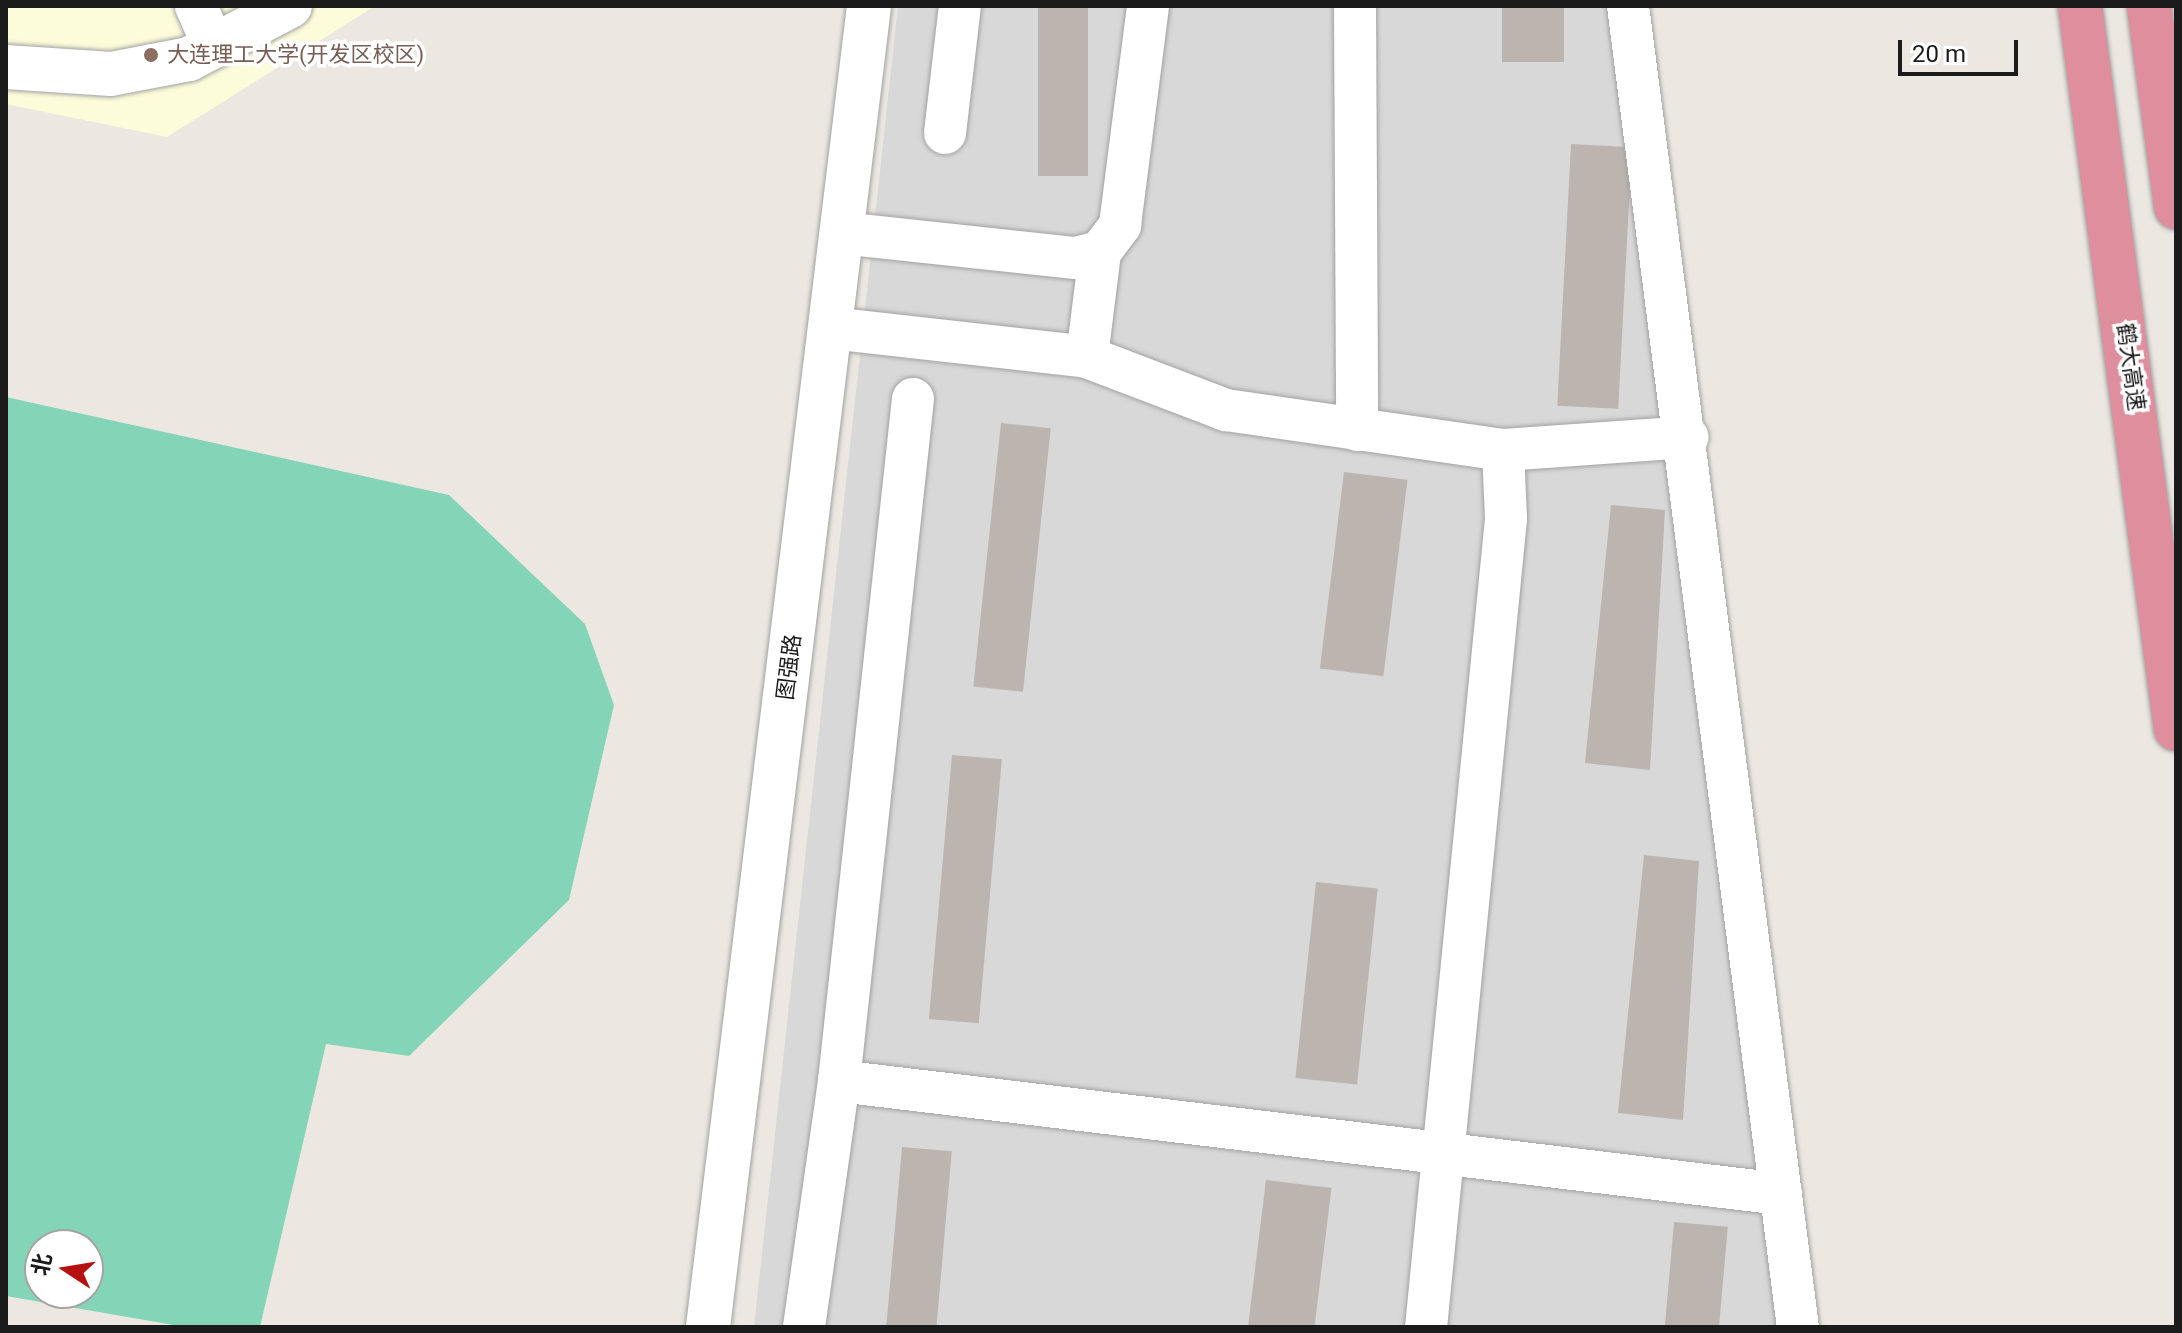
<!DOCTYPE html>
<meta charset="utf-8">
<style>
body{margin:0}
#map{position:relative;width:2182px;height:1333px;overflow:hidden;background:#ece8e1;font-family:Roboto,"Noto Sans SC",sans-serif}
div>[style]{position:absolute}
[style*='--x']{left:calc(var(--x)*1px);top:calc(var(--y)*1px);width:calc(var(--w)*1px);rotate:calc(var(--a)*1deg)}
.residential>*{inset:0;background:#d9d8d8}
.education>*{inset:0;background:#fcfcda}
.pitch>*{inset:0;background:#84d5b7}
.building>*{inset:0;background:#bcb4ae;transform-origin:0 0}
.roads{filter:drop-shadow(0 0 2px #a2a2a2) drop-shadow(0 0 2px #a2a2a2)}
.minor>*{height:42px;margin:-21px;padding:0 21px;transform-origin:21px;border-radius:21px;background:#fff}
.tertiary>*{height:44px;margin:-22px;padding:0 22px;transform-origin:22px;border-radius:22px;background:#fff}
.motorway>*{height:44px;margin:-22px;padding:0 22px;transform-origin:22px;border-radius:22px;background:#de8e9c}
.dots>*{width:22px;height:22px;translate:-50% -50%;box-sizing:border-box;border:4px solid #fff;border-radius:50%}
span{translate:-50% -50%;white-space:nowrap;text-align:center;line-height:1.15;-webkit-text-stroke:7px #fff;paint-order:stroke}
.education-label{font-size:22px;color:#785e54}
.left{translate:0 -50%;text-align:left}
.street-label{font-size:22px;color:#1b1b1b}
.frame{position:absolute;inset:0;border:8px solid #1b1b1b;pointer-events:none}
.north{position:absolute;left:24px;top:1229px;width:80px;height:80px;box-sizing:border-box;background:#fff;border:2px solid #a4a4a4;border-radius:50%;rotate:282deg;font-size:22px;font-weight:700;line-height:32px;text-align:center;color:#1b1b1b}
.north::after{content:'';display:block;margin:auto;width:28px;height:36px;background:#b61110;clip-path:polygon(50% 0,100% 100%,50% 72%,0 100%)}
.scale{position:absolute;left:1898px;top:40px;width:120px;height:36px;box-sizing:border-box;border:4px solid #1b1b1b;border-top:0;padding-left:10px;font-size:24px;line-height:28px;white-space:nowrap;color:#1b1b1b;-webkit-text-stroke:6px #fff;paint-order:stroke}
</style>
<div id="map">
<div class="residential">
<i style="clip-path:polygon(898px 6px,1632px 6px,1800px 1327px,754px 1327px)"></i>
</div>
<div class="education">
<i style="clip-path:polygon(6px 6px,375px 6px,167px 137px,6px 104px)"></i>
</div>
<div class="pitch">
<i style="clip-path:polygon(evenodd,6px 397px,449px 495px,585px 624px,614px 705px,569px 900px,409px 1056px,326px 1044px,260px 1327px,185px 1327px,6px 1296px,6px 397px,40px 1245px,88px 1245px,88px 1293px,40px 1293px,40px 1245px)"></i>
</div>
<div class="building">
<i style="left:1038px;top:6px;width:50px;height:170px"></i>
<i style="left:1502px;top:6px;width:62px;height:56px"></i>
<i style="left:1571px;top:144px;width:61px;height:262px;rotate:3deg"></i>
<i style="left:1001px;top:423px;width:50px;height:265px;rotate:6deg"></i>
<i style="left:1344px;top:472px;width:64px;height:198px;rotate:7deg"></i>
<i style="clip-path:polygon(1611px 505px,1665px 510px,1650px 770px,1585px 763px)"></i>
<i style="left:952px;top:755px;width:50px;height:265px;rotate:5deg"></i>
<i style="clip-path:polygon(1644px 855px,1699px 861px,1683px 1120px,1618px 1113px)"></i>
<i style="left:1316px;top:882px;width:62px;height:197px;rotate:6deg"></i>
<i style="left:902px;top:1147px;width:50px;height:182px;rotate:5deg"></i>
<i style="left:1266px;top:1180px;width:66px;height:148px;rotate:7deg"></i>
<i style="left:1674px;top:1222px;width:54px;height:106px;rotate:5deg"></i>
</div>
<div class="roads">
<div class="minor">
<i style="--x:196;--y:6;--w:45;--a:66.3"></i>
<i style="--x:1355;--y:6;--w:424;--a:89.7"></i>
<i style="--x:1628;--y:6;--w:1332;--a:82.67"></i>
<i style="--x:945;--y:133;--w:128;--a:-83.3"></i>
<i style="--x:841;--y:233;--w:236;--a:6.1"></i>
<i style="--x:1076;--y:258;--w:25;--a:-14"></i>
<i style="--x:1100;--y:252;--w:34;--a:-53"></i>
<i style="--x:1120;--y:225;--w:221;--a:-82.7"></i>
<i style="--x:830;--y:328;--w:259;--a:6.4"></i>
<i style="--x:1087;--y:357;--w:149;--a:20.9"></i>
<i style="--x:1226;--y:410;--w:280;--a:8.2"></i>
<i style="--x:1503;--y:450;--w:69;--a:87.5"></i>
<i style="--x:1506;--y:519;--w:812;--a:95.65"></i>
<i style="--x:1087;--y:357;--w:106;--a:-82.9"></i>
<i style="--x:1503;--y:450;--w:185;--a:-4"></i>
<i style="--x:839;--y:1081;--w:949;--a:6.84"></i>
<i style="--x:804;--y:1327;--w:248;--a:-81.9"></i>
<i style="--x:839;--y:1081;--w:686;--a:-83.81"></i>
</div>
<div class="tertiary">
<i style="--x:6;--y:67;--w:105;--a:3.8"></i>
<i style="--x:111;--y:74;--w:79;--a:-10.9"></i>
<i style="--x:189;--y:59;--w:114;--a:-27.7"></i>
<i style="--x:708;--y:1327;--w:1331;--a:-83.05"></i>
</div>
<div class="motorway">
<i style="--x:2080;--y:6;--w:729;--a:82.44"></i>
<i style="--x:2149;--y:6;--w:203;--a:82.3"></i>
</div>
</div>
<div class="dots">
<i style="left:151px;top:55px;background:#8d6e63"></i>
</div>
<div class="education-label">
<span class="left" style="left:167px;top:55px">大连理工大学(开发区校区)</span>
</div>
<div class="street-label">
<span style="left:2131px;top:367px;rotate:82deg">鹤大高速</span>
<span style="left:789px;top:667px;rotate:-83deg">图强路</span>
</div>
<div class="frame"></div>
<div class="north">北</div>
<div class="scale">20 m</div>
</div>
